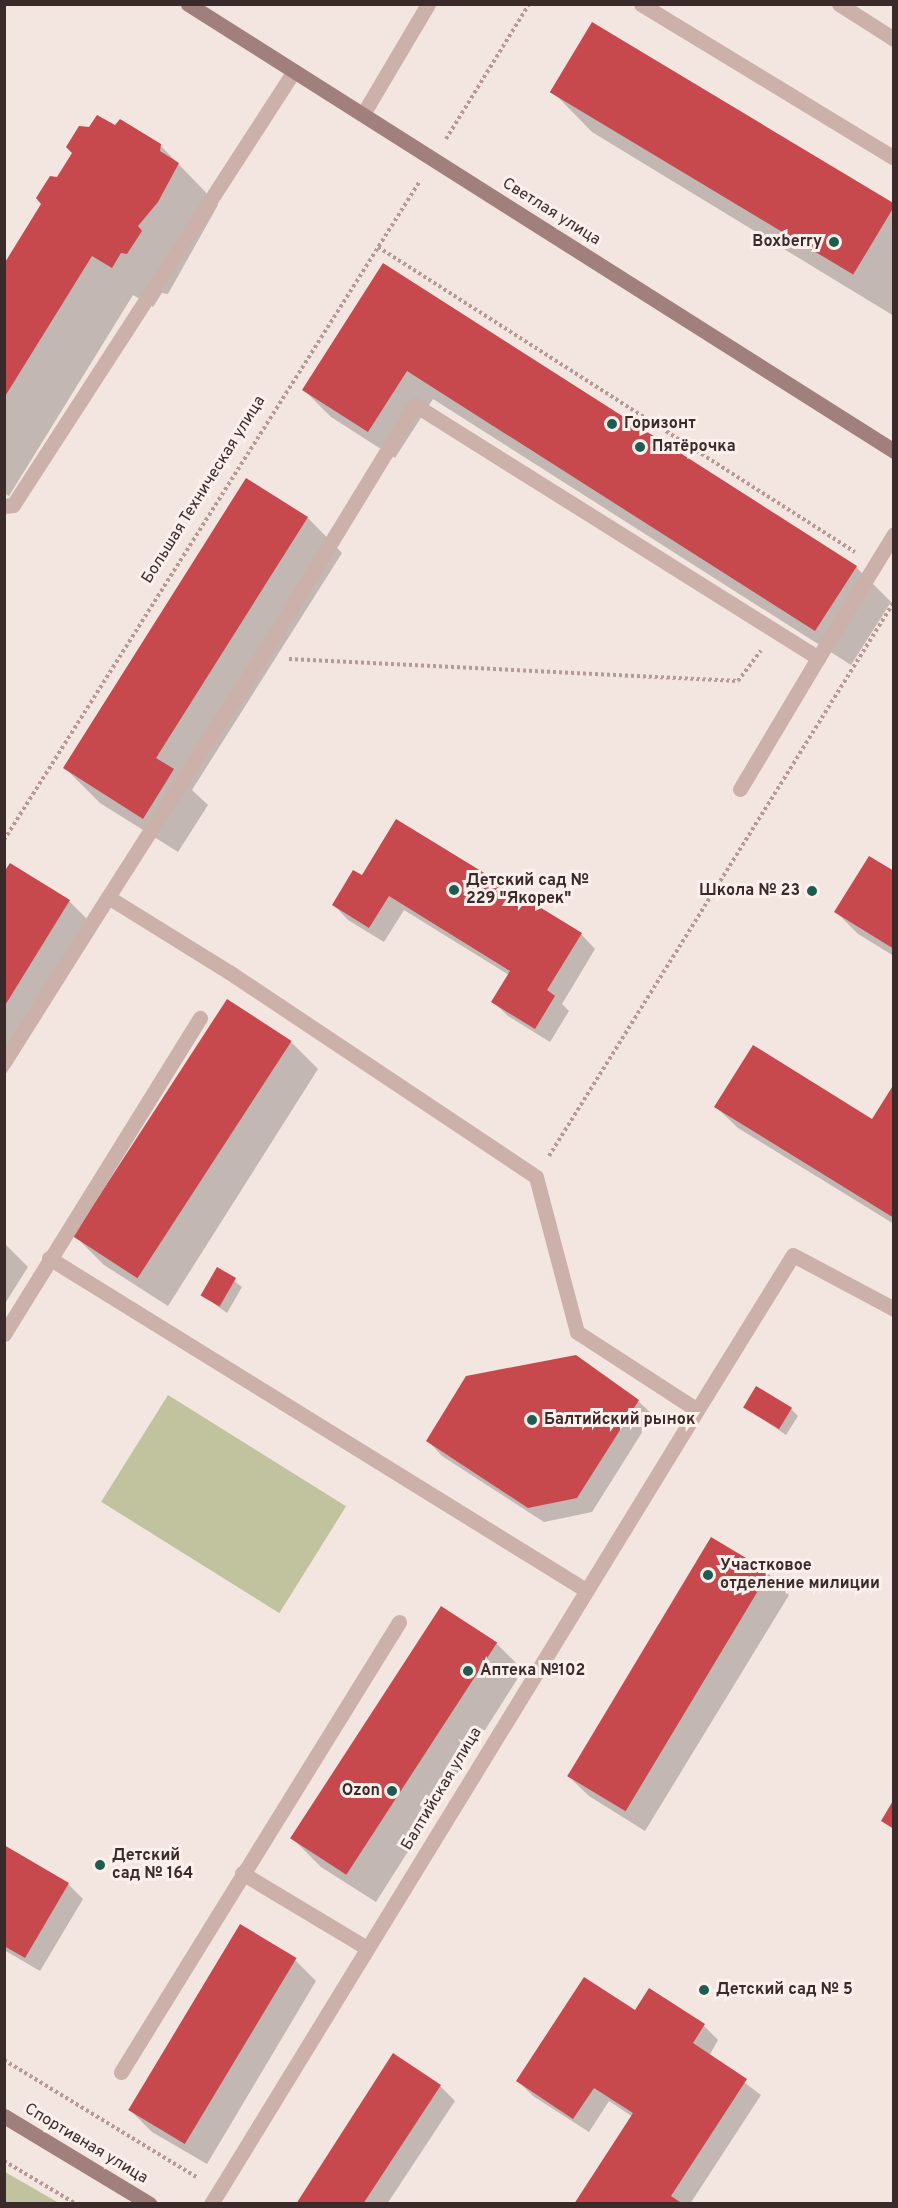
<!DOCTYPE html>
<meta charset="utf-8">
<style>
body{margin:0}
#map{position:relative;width:898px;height:2208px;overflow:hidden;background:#f3e5df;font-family:Overpass,sans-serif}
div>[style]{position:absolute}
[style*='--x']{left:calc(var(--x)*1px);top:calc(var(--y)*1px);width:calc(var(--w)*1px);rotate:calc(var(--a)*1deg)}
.green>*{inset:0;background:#c1c39f;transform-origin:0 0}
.shadow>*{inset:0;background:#0003}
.building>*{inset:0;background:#c7494d;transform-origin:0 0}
.path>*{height:4px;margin-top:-2px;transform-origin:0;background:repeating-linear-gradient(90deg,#b89a95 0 3px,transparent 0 6px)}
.lane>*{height:15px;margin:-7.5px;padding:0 7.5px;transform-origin:7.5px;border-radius:7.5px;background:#ccb1ab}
.street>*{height:15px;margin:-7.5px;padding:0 7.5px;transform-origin:7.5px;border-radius:7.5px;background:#ccb1ab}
.secondary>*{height:15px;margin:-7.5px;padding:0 7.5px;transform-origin:7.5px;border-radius:7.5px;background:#a07f7c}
.dots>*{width:16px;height:16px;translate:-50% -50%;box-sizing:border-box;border:3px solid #fbf0ec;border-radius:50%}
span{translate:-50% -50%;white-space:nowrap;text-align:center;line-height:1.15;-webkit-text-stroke:6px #fbf0ec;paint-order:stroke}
.street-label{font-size:16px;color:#3a2b2a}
.poi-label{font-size:16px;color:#3a2b2a;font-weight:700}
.right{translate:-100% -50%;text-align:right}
.left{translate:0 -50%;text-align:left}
.frame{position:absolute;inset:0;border:6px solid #3a2b2a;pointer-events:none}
</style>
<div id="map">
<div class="green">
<i style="left:168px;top:1395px;width:210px;height:126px;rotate:32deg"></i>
<i style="clip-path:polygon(5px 2172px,59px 2203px,5px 2203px)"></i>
</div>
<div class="shadow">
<i style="clip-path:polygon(552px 91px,894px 208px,894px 316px,592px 132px)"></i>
<i style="clip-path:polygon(115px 127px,160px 145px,218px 205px,168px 294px,162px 293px,153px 307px,133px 295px,9px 496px,4px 493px,4px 267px,58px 179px)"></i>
<i style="clip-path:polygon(383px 265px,856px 567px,891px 602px,851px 665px,433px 399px,395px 458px,331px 417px,304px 390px)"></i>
<i style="clip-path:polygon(247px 480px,308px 518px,342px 553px,192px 790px,208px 805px,178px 852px,100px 803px,65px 768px)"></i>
<i style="clip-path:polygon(894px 873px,894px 956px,858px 934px,836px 912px)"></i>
<i style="clip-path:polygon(4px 875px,69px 901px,96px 928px,4px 1077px)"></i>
<i style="clip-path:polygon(362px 877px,581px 934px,595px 949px,562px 1004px,569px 1011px,550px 1042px,508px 1016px,493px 1002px,509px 975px,404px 910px,384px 942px,348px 920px,334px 905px)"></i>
<i style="clip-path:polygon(291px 1042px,318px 1069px,168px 1306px,104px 1265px,77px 1238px)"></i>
<i style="clip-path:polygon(894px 1087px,894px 1224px,738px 1128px,716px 1107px,873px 1121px)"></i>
<i style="clip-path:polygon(4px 1243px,28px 1267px,4px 1305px)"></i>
<i style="clip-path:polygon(218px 1269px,242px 1287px,227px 1313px,202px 1295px)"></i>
<i style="clip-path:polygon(638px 1401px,653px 1415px,592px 1512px,544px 1522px,442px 1456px,428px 1441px)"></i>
<i style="clip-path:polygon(744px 1407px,791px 1409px,798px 1416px,786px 1435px)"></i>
<i style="clip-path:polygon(768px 1573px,789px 1595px,645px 1831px,589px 1796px,567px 1775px)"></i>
<i style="clip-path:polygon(496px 1643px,523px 1670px,376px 1902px,321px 1867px,294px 1840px)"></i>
<i style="clip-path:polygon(4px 1847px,68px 1884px,83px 1899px,40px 1971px,4px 1950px)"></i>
<i style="clip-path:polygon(295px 1960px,316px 1981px,207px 2164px,152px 2132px,130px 2110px)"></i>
<i style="clip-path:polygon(635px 2012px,704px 2026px,718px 2040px,709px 2056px,761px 2095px,690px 2204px,576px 2204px,633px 2117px,609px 2101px,589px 2132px,533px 2096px,518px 2081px)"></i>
<i style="clip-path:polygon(393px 2055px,440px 2086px,455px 2101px,387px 2204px,297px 2204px)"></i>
</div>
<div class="building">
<i style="left:592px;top:22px;width:354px;height:82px;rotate:31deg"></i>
<i style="clip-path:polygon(97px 115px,115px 125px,120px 119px,161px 144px,160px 151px,179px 163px,158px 202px,138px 226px,142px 231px,127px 254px,121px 253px,112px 268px,92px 256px,4px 398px,4px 264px,41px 204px,36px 198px,50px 176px,57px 177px,72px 153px,66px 147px,79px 126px,89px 127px)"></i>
<i style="clip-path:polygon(383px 263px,857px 566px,815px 631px,407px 371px,368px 432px,302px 390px)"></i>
<i style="clip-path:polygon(246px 478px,308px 517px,156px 758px,174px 769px,143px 819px,63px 768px)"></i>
<i style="clip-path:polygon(396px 819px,582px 933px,547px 990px,555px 996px,535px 1029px,491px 1002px,510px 971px,389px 896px,369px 928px,332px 905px,353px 870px,362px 875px)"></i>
<i style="clip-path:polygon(869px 856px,894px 871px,894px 949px,834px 912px)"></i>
<i style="clip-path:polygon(10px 863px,70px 900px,4px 1007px,4px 872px)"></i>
<i style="left:227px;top:999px;width:77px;height:283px;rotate:33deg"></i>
<i style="clip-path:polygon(753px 1045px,872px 1119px,894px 1084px,894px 1218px,714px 1107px)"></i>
<i style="left:217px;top:1267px;width:22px;height:33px;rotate:30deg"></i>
<i style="clip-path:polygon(576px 1355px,639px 1400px,577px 1498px,528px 1508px,426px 1441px,466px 1376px)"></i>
<i style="left:756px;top:1386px;width:42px;height:25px;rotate:31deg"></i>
<i style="left:711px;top:1537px;width:68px;height:279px;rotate:31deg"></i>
<i style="left:441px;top:1606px;width:67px;height:277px;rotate:33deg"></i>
<i style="clip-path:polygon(894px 1799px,894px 1829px,881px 1821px)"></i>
<i style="clip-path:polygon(4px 1845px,69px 1883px,25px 1958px,4px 1946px)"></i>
<i style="left:240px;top:1924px;width:66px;height:217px;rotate:31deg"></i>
<i style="clip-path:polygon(584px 1977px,635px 2010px,649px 1988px,705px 2024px,693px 2043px,747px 2079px,671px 2196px,683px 2204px,574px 2204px,633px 2113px,594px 2088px,573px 2119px,516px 2081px)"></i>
<i style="clip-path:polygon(393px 2053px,441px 2085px,363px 2204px,296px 2204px)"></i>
</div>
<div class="path">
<i style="--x:446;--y:139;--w:158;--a:-58.4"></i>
<i style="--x:378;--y:247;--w:566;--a:32.6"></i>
<i style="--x:289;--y:659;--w:450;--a:2.8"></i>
<i style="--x:738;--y:681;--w:38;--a:-53"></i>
<i style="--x:4;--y:840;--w:779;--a:-57.74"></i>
<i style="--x:549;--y:1156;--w:653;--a:-58.09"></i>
<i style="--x:4;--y:2060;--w:227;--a:31.3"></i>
<i style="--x:4;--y:2161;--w:84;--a:30.8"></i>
</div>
<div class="lane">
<i style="--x:641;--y:4;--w:296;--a:31.3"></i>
<i style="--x:839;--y:4;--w:65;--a:32.5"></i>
<i style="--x:4;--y:506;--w:9;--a:-6"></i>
<i style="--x:13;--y:505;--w:517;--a:-57.08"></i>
<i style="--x:740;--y:789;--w:152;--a:-59.2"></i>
<i style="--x:108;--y:897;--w:285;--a:-57.5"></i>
<i style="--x:261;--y:657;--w:295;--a:-58.6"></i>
<i style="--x:415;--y:405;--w:476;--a:32.1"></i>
<i style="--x:818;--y:658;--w:145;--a:-58.5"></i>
<i style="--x:4;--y:1062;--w:195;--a:-57.8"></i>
<i style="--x:108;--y:897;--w:142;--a:31.8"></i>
<i style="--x:229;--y:972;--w:369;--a:33.7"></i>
<i style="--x:536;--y:1177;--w:160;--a:75.2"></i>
<i style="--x:577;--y:1332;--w:143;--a:33"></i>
<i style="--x:49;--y:1258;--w:629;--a:31.74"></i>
<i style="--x:4;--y:1334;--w:372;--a:-58.2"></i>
<i style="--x:707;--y:1394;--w:163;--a:-58.3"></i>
<i style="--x:793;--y:1255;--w:115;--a:28.1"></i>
<i style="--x:242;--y:1873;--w:146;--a:31"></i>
<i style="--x:121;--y:2072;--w:529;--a:-58.29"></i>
</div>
<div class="street">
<i style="--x:363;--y:114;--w:128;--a:-59.4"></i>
<i style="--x:211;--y:2204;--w:950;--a:-58.52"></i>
</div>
<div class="secondary">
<i style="--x:188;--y:4;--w:836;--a:32.34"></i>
<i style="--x:4;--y:2116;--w:170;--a:31.1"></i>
</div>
<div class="dots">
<i style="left:834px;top:242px;background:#1e5c50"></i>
<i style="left:612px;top:424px;background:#1e5c50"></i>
<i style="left:640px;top:447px;background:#1e5c50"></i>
<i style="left:454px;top:890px;background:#1e5c50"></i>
<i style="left:812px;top:891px;background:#1e5c50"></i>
<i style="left:532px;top:1420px;background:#1e5c50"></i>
<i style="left:708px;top:1575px;background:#1e5c50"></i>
<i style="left:468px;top:1671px;background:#1e5c50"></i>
<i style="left:392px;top:1791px;background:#1e5c50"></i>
<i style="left:100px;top:1865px;background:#1e5c50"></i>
<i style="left:704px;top:1990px;background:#1e5c50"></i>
</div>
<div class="street-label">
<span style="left:551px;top:212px;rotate:32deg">Светлая улица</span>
<span style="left:204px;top:490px;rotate:-58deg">Большая Техническая улица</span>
<span style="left:442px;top:1789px;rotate:-59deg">Балтийская улица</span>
<span style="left:86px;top:2144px;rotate:31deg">Спортивная улица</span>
</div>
<div class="poi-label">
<span class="right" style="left:822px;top:242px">Boxberry</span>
<span class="left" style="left:624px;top:424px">Горизонт</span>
<span class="left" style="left:652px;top:447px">Пятёрочка</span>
<span class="left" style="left:466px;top:890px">Детский сад №<br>229 "Якорек"</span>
<span class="right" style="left:800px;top:891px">Школа № 23</span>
<span class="left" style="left:544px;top:1420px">Балтийский рынок</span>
<span class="left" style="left:720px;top:1575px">Участковое<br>отделение милиции</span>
<span class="left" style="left:480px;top:1671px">Аптека №102</span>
<span class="right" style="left:380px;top:1791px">Ozon</span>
<span class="left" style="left:112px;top:1865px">Детский<br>сад № 164</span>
<span class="left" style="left:716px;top:1990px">Детский сад № 5</span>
</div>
<div class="frame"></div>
</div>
